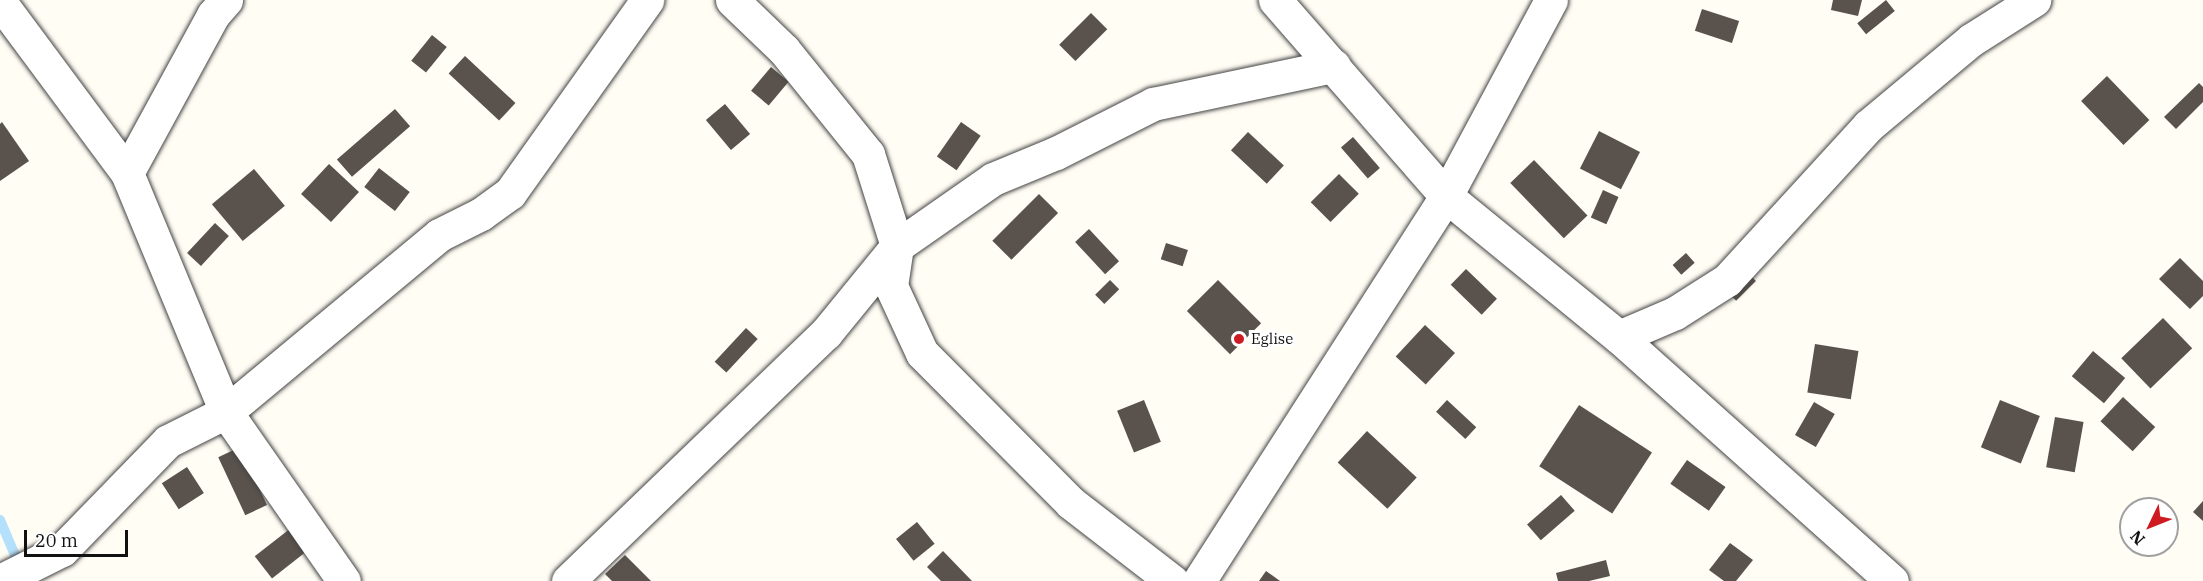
<!DOCTYPE html>
<style>
body{margin:0}
#map{position:relative;width:2203px;height:581px;overflow:hidden;background:#fffdf4;font-family:"IBM Plex Serif",serif}
div>[style]{position:absolute}
[style*='--x']{left:calc(var(--x)*1px);top:calc(var(--y)*1px);width:calc(var(--w)*1px);rotate:calc(var(--a)*1deg)}
.stream>*{height:10px;margin:-5px;padding:0 5px;transform-origin:5px;border-radius:5px;background:#b4e0fb}
.building>*{inset:0;background:#5a524c;transform-origin:0 0}
.roads{filter:drop-shadow(0 0 2px #444) drop-shadow(0 0 2px #444)}
.minor>*{height:33px;margin:-16.5px;padding:0 16.5px;transform-origin:16.5px;border-radius:16.5px;background:#fff}
.dots>*{width:16px;height:16px;translate:-50% -50%;box-sizing:border-box;border:3px solid #fff;border-radius:50%}
span{translate:-50% -50%;white-space:nowrap;text-align:center;line-height:1.15;-webkit-text-stroke:6px #fff;paint-order:stroke}
.poi-label{font-size:15px;color:#111}
.left{translate:0 -50%;text-align:left}
.north{position:absolute;left:2119px;top:497px;width:60px;height:60px;box-sizing:border-box;background:#fff;border:2px solid #a0a0a0;border-radius:50%;rotate:227deg;font-size:16px;font-weight:700;line-height:24px;text-align:center;color:#111}
.north::after{content:'';display:block;margin:auto;width:21px;height:27px;background:#ce1b22;clip-path:polygon(50% 0,100% 100%,50% 72%,0 100%)}
.scale{position:absolute;left:24px;top:530px;width:104px;height:27px;box-sizing:border-box;border:3px solid #111;border-top:0;padding-left:8px;font-size:18px;line-height:21px;white-space:nowrap;color:#111;-webkit-text-stroke:4px #fff;paint-order:stroke}
</style>
<div id="map">
<div class="stream">
<i style="--x:0;--y:520;--w:51;--a:66.9"></i>
</div>
<div class="building">
<i style="clip-path:polygon(1833px 0,1862px 0,1858px 16px,1831px 10px)"></i>
<i style="left:1886px;top:0;width:14px;height:37px;rotate:51deg"></i>
<i style="left:1702px;top:9px;width:39px;height:23px;rotate:18deg"></i>
<i style="left:1091px;top:13px;width:23px;height:45px;rotate:45deg"></i>
<i style="left:432px;top:35px;width:19px;height:33px;rotate:39deg"></i>
<i style="left:465px;top:56px;width:69px;height:24px;rotate:43deg"></i>
<i style="left:771px;top:67px;width:23px;height:31px;rotate:40deg"></i>
<i style="left:2107px;top:76px;width:61px;height:36px;rotate:46deg"></i>
<i style="clip-path:polygon(2199px 83px,2203px 87px,2203px 102px,2176px 129px,2164px 117px)"></i>
<i style="left:725px;top:104px;width:39px;height:25px;rotate:50deg"></i>
<i style="left:395px;top:109px;width:23px;height:77px;rotate:49deg"></i>
<i style="clip-path:polygon(2px 122px,29px 161px,0 181px,0 124px)"></i>
<i style="left:961px;top:122px;width:24px;height:42px;rotate:35deg"></i>
<i style="left:1599px;top:131px;width:46px;height:42px;rotate:27deg"></i>
<i style="left:1248px;top:132px;width:49px;height:25px;rotate:43deg"></i>
<i style="left:1353px;top:137px;width:41px;height:16px;rotate:49deg"></i>
<i style="left:1534px;top:160px;width:77px;height:33px;rotate:46deg"></i>
<i style="left:329px;top:164px;width:41px;height:41px;rotate:43deg"></i>
<i style="left:379px;top:168px;width:39px;height:24px;rotate:38deg"></i>
<i style="left:254px;top:169px;width:48px;height:55px;rotate:50deg"></i>
<i style="left:1339px;top:174px;width:28px;height:40px;rotate:45deg"></i>
<i style="left:1603px;top:190px;width:17px;height:30px;rotate:24deg"></i>
<i style="left:1039px;top:194px;width:27px;height:66px;rotate:45deg"></i>
<i style="left:215px;top:223px;width:19px;height:41px;rotate:43deg"></i>
<i style="left:1089px;top:229px;width:44px;height:19px;rotate:47deg"></i>
<i style="left:1166px;top:243px;width:23px;height:17px;rotate:18deg"></i>
<i style="left:1686px;top:253px;width:13px;height:18px;rotate:48deg"></i>
<i style="clip-path:polygon(2180px 258px,2203px 281px,2203px 296px,2190px 309px,2159px 279px)"></i>
<i style="left:1466px;top:269px;width:43px;height:22px;rotate:44deg"></i>
<i style="left:1746px;top:271px;width:14px;height:28px;rotate:45deg"></i>
<i style="left:1110px;top:280px;width:13px;height:21px;rotate:45deg"></i>
<i style="left:1218px;top:280px;width:61px;height:44px;rotate:45deg"></i>
<i style="left:2163px;top:318px;width:42px;height:58px;rotate:46deg"></i>
<i style="left:1425px;top:325px;width:41px;height:43px;rotate:43deg"></i>
<i style="left:746px;top:328px;width:16px;height:46px;rotate:43deg"></i>
<i style="left:1815px;top:344px;width:44px;height:49px;rotate:9deg"></i>
<i style="left:2093px;top:351px;width:42px;height:33px;rotate:40deg"></i>
<i style="left:2123px;top:397px;width:44px;height:33px;rotate:43deg"></i>
<i style="left:1144px;top:400px;width:45px;height:29px;rotate:68deg"></i>
<i style="left:1447px;top:400px;width:40px;height:16px;rotate:43deg"></i>
<i style="left:2000px;top:400px;width:43px;height:51px;rotate:22deg"></i>
<i style="left:1814px;top:402px;width:24px;height:38px;rotate:30deg"></i>
<i style="left:1579px;top:405px;width:87px;height:73px;rotate:33deg"></i>
<i style="left:2055px;top:417px;width:29px;height:51px;rotate:10deg"></i>
<i style="left:1367px;top:431px;width:68px;height:43px;rotate:43deg"></i>
<i style="left:240px;top:447px;width:64px;height:24px;rotate:65deg"></i>
<i style="left:1687px;top:460px;width:47px;height:29px;rotate:35deg"></i>
<i style="left:187px;top:467px;width:31px;height:30px;rotate:57deg"></i>
<i style="left:1561px;top:495px;width:21px;height:45px;rotate:49deg"></i>
<i style="clip-path:polygon(2203px 501px,2203px 521px,2193px 512px)"></i>
<i style="left:917px;top:522px;width:28px;height:27px;rotate:51deg"></i>
<i style="left:291px;top:528px;width:28px;height:46px;rotate:52deg"></i>
<i style="clip-path:polygon(1730px 543px,1753px 560px,1736px 581px,1724px 581px,1709px 570px)"></i>
<i style="clip-path:polygon(943px 551px,972px 581px,941px 581px,927px 567px)"></i>
<i style="clip-path:polygon(625px 555px,651px 581px,612px 581px,605px 574px)"></i>
<i style="clip-path:polygon(1606px 560px,1610px 576px,1589px 581px,1558px 581px,1556px 573px)"></i>
<i style="clip-path:polygon(1266px 571px,1280px 581px,1259px 581px)"></i>
</div>
<div class="roads">
<div class="minor">
<i style="--x:732;--y:0;--w:72;--a:43.9"></i>
<i style="--x:784;--y:50;--w:134;--a:51.1"></i>
<i style="--x:868;--y:154;--w:96;--a:72.5"></i>
<i style="--x:897;--y:246;--w:117;--a:-34.9"></i>
<i style="--x:993;--y:179;--w:68;--a:-22.4"></i>
<i style="--x:1056;--y:153;--w:109;--a:-26.8"></i>
<i style="--x:1153;--y:104;--w:185;--a:-11.9"></i>
<i style="--x:1275;--y:0;--w:260;--a:48.9"></i>
<i style="--x:1446;--y:196;--w:223;--a:39.2"></i>
<i style="--x:1619;--y:337;--w:366;--a:41.8"></i>
<i style="--x:0;--y:2;--w:213;--a:53.4"></i>
<i style="--x:127;--y:173;--w:259;--a:67.5"></i>
<i style="--x:226;--y:412;--w:206;--a:55.1"></i>
<i style="--x:127;--y:173;--w:180;--a:-61.4"></i>
<i style="--x:213;--y:15;--w:20;--a:-49"></i>
<i style="--x:897;--y:246;--w:40;--a:98.5"></i>
<i style="--x:891;--y:286;--w:74;--a:65.2"></i>
<i style="--x:922;--y:353;--w:211;--a:45.2"></i>
<i style="--x:1071;--y:503;--w:128;--a:37.7"></i>
<i style="--x:1619;--y:337;--w:61;--a:-23.2"></i>
<i style="--x:1675;--y:313;--w:62;--a:-32.4"></i>
<i style="--x:1727;--y:280;--w:209;--a:-47.5"></i>
<i style="--x:1868;--y:126;--w:134;--a:-39.9"></i>
<i style="--x:1971;--y:40;--w:75;--a:-32.4"></i>
<i style="--x:0;--y:581;--w:69;--a:-26.6"></i>
<i style="--x:62;--y:550;--w:152;--a:-45.8"></i>
<i style="--x:168;--y:441;--w:65;--a:-26.6"></i>
<i style="--x:226;--y:412;--w:277;--a:-39.7"></i>
<i style="--x:439;--y:235;--w:47;--a:-26.6"></i>
<i style="--x:481;--y:214;--w:36;--a:-36"></i>
<i style="--x:510;--y:193;--w:237;--a:-54.6"></i>
<i style="--x:568;--y:581;--w:358;--a:-43.9"></i>
<i style="--x:826;--y:333;--w:112;--a:-50.8"></i>
<i style="--x:1199;--y:581;--w:457;--a:-57.3"></i>
<i style="--x:1446;--y:196;--w:222;--a:-61.8"></i>
</div>
</div>
<div class="dots">
<i style="left:1239px;top:339px;background:#ce1b22"></i>
</div>
<div class="poi-label">
<span class="left" style="left:1251px;top:339px">Eglise</span>
</div>
<div class="north">N</div>
<div class="scale">20 m</div>
</div>
